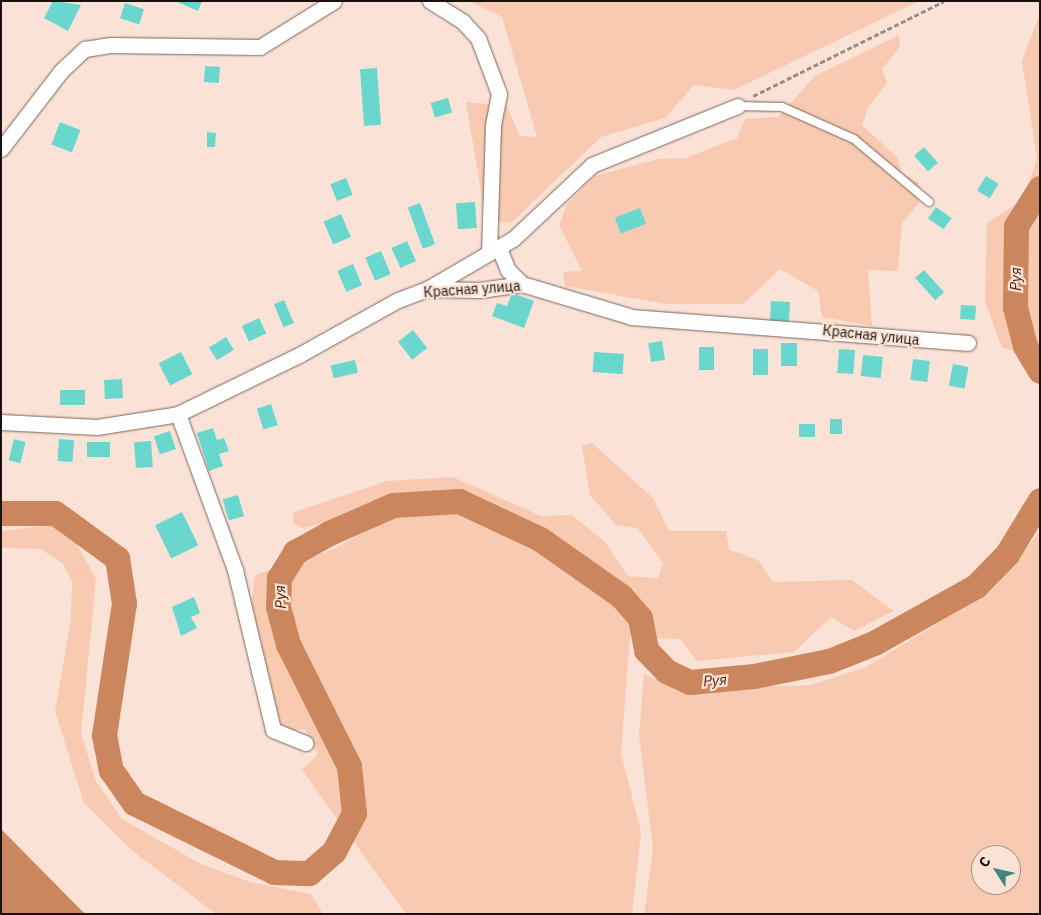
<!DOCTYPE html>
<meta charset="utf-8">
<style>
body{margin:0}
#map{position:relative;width:1041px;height:915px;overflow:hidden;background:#fae2d6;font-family:"IBM Plex Sans",sans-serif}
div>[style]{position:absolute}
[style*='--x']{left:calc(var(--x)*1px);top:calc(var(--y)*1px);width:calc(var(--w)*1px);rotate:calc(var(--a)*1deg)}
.green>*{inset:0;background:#f8cab1}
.water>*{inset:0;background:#cb865e}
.river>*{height:25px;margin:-12.5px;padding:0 12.5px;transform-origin:12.5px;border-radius:12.5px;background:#cb865e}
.building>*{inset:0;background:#6ad7cf;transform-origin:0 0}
.path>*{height:2.5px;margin-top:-1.25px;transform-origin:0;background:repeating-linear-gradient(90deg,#9b8a81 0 5px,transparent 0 7.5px)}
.roads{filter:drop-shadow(0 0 1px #7a665b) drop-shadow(0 0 1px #7a665b)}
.lane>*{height:8px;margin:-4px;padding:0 4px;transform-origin:4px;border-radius:4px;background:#fff}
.street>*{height:15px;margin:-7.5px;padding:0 7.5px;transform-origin:7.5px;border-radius:7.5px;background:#fff}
span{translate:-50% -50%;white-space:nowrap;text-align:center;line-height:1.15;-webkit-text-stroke:4.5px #fae2d6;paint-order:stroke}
.street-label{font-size:14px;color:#1a120e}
.water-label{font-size:15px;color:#4b1f00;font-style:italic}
.frame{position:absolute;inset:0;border:2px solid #1a120e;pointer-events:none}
.north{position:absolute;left:971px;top:845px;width:50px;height:50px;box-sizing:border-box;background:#fae2d6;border:1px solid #a08f86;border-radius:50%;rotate:305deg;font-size:14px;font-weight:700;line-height:20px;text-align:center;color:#1a120e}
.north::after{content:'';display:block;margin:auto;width:18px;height:22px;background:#3e8681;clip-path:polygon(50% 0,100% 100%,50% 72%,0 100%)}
</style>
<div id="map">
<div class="green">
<i style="clip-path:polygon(469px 1px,919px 1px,734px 90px,694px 85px,665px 118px,601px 137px,512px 222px,499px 222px,483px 202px,466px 102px,507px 106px,520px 136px,537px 137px,502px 17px)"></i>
<i style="clip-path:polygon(1040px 13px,1040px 355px,1002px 348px,985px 301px,987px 223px,1022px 200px,1037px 159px,1022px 61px)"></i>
<i style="clip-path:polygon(899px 35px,900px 47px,882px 69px,887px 83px,869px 106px,862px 125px,897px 157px,902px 173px,919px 183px,919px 203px,902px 223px,898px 271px,868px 270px,872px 326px,822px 317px,818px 291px,780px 269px,743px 304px,666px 304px,565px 286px,563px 272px,582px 271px,559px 225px,567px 204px,595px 176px,658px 159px,685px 158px,737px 138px,745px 119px,778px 117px,815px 76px)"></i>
<i style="clip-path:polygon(592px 443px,653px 498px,669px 531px,726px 531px,729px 549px,759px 561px,773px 582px,852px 580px,894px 611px,854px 631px,831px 617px,794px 652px,697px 661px,680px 639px,630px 637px,621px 753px,641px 832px,632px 914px,406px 914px,302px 770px,318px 754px,305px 729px,284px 731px,268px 689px,250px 611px,255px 575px,334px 549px,381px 522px,371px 511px,302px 528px,293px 523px,294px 512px,387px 481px,453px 477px,541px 516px,572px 515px,605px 542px,628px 576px,658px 578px,663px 564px,638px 528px,616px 525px,590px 495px,582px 446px)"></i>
<i style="clip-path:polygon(52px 525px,74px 539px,96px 579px,81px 734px,96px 781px,122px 819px,201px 864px,250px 882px,311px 894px,323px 914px,216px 914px,130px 849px,84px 803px,55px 711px,71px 619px,72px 581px,63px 564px,41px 549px,1px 548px,1px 531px)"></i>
<i style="clip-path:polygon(evenodd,1040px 531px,1040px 914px,644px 914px,653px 849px,639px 735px,644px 674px,679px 690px,811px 685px,866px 667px,991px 591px,1040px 531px,981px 855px,1011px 855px,1011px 885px,981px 885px,981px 855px)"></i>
</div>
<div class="water">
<i style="clip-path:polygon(1px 829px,81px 910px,86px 914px,1px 914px)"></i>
</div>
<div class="river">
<i style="--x:1040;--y:188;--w:45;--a:122.3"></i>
<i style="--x:1016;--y:226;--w:81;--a:90.7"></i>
<i style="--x:1015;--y:307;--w:40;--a:75.6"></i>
<i style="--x:1025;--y:346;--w:29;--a:59"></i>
<i style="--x:1;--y:513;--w:54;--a:0"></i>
<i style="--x:55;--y:513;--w:77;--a:36"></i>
<i style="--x:117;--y:558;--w:46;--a:81.2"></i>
<i style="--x:124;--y:603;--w:134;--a:98.6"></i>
<i style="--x:104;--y:735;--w:36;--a:79"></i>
<i style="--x:111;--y:770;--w:40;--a:55.1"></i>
<i style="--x:134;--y:803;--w:156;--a:26.2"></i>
<i style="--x:274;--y:872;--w:35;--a:2"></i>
<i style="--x:309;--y:873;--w:33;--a:-41"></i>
<i style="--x:334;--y:851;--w:43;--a:-62.2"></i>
<i style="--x:354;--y:813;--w:47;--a:-96.1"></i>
<i style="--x:349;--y:766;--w:136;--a:-116.6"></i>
<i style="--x:288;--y:644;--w:38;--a:-105"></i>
<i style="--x:278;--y:607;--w:29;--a:-88"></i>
<i style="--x:279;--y:578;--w:31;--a:-58"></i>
<i style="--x:295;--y:552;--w:39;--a:-29"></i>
<i style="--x:329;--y:533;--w:70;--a:-23.6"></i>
<i style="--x:393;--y:505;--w:66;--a:-3.5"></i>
<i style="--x:459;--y:501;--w:89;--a:25.1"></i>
<i style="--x:540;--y:539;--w:99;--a:35.1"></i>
<i style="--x:621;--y:596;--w:29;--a:49"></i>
<i style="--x:640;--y:618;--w:33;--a:79"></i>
<i style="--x:646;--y:650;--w:29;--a:46"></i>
<i style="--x:666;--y:671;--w:26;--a:25"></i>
<i style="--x:690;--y:682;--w:64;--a:-5.4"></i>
<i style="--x:754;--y:676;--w:76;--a:-11.3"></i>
<i style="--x:829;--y:661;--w:48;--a:-21.8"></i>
<i style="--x:874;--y:643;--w:117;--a:-29.2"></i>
<i style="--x:976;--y:586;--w:45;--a:-45.9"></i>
<i style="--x:1007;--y:554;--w:63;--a:-58.6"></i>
</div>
<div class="building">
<i style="clip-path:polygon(53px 1px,81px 5px,68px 31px,44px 18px)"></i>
<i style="clip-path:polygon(175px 1px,202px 1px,198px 11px)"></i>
<i style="left:125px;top:3px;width:20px;height:16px;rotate:18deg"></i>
<i style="left:205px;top:66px;width:15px;height:16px;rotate:4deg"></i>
<i style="left:377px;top:68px;width:57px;height:17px;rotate:86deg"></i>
<i style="left:448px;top:98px;width:15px;height:18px;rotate:74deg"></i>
<i style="left:60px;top:122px;width:22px;height:24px;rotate:21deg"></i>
<i style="clip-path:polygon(207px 132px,216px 133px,215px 147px,207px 147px)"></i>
<i style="left:924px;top:147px;width:21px;height:13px;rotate:49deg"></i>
<i style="left:986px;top:176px;width:15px;height:17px;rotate:32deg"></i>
<i style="left:346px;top:178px;width:18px;height:17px;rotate:68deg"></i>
<i style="left:475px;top:202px;width:26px;height:19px;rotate:86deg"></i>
<i style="left:420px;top:203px;width:44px;height:13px;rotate:70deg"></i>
<i style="left:936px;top:207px;width:19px;height:14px;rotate:35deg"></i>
<i style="left:640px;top:208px;width:17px;height:27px;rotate:69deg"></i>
<i style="left:341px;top:214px;width:25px;height:19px;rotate:67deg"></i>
<i style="left:407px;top:241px;width:22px;height:17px;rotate:66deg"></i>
<i style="left:381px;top:251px;width:25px;height:17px;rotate:67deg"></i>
<i style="left:353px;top:264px;width:23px;height:17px;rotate:67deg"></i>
<i style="left:924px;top:270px;width:30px;height:12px;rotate:48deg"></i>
<i style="clip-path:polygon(512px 293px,534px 301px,524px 328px,492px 316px,497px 303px,507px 306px)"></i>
<i style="left:284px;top:300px;width:25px;height:11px;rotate:67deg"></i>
<i style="left:771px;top:301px;width:19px;height:21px;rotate:3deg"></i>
<i style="left:961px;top:305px;width:15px;height:14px;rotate:4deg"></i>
<i style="left:259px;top:318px;width:17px;height:19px;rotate:65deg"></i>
<i style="left:413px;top:330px;width:23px;height:19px;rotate:52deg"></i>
<i style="left:226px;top:337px;width:15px;height:20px;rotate:58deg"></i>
<i style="left:662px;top:341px;width:19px;height:14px;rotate:81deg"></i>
<i style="left:797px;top:343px;width:23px;height:16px;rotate:90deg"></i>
<i style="left:699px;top:347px;width:15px;height:23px"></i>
<i style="left:768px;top:349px;width:26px;height:15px;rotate:90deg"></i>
<i style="left:839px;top:349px;width:16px;height:24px;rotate:4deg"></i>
<i style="left:181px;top:352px;width:25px;height:25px;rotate:63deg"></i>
<i style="left:594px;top:352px;width:30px;height:20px;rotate:4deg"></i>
<i style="left:863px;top:355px;width:20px;height:21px;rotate:6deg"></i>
<i style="left:913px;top:359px;width:17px;height:21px;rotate:7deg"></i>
<i style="left:355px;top:360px;width:13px;height:25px;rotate:77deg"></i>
<i style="left:953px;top:364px;width:16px;height:22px;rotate:11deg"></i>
<i style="left:122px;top:379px;width:19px;height:18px;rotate:87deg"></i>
<i style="left:60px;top:390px;width:25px;height:15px"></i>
<i style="left:271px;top:404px;width:22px;height:15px;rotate:72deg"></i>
<i style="left:830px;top:419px;width:12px;height:15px"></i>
<i style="left:799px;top:424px;width:16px;height:13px"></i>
<i style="clip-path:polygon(213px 428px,217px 440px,224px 438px,229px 451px,219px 454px,223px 466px,209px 471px,197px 433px)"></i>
<i style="left:170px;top:431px;width:19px;height:17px;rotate:72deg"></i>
<i style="left:14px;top:439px;width:12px;height:22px;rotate:14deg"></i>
<i style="left:59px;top:439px;width:15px;height:22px;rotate:4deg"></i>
<i style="left:151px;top:441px;width:26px;height:17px;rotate:86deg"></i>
<i style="left:110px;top:442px;width:15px;height:23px;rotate:90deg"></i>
<i style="left:238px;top:495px;width:22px;height:16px;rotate:74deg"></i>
<i style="left:182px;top:512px;width:37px;height:30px;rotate:64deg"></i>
<i style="clip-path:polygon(194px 597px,200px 613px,191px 617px,197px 628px,181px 636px,172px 607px)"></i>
</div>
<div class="path">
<i style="--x:753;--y:96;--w:213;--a:-26.4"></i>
</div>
<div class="roads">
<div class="lane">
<i style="--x:737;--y:106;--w:45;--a:1.3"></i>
<i style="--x:782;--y:107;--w:79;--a:24"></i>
<i style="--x:854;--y:139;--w:98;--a:40"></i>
</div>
<div class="street">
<i style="--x:430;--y:1;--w:39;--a:32"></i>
<i style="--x:463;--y:22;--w:22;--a:47"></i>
<i style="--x:478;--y:38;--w:60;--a:69.4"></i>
<i style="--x:499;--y:94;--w:33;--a:101"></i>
<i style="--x:493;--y:126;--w:127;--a:91.8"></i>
<i style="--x:1;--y:149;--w:98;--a:-52.4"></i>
<i style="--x:61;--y:71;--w:33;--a:-43"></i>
<i style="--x:85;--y:49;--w:26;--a:-9"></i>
<i style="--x:111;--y:45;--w:149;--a:0.8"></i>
<i style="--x:260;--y:47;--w:87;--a:-31.9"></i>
<i style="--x:499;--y:248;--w:24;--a:68"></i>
<i style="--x:508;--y:270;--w:20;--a:45"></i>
<i style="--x:429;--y:288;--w:97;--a:-30.3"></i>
<i style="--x:513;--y:239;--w:108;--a:-43.1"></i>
<i style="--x:592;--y:165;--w:157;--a:-22.1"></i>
<i style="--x:178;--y:414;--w:166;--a:69.9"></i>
<i style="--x:235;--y:570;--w:164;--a:76.6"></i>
<i style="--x:273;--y:730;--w:35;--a:22"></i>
<i style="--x:1;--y:422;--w:96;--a:3"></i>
<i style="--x:97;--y:427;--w:82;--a:-9.1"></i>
<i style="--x:178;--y:414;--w:135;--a:-26"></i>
<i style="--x:299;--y:355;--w:113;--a:-29.1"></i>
<i style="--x:398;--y:300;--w:31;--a:-21"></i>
<i style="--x:427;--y:289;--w:53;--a:1.1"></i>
<i style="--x:480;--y:290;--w:42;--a:-8.1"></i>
<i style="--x:522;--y:284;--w:115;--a:16.7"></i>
<i style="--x:632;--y:317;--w:337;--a:4.4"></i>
</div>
</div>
<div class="street-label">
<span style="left:472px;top:289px;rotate:-4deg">Красная улица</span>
<span style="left:871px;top:335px;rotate:6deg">Красная улица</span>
</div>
<div class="water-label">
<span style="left:1016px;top:279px;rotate:-90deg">Руя</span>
<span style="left:280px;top:597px;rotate:-93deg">Руя</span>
<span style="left:715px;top:680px;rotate:-5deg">Руя</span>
</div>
<div class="frame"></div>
<div class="north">С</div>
</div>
